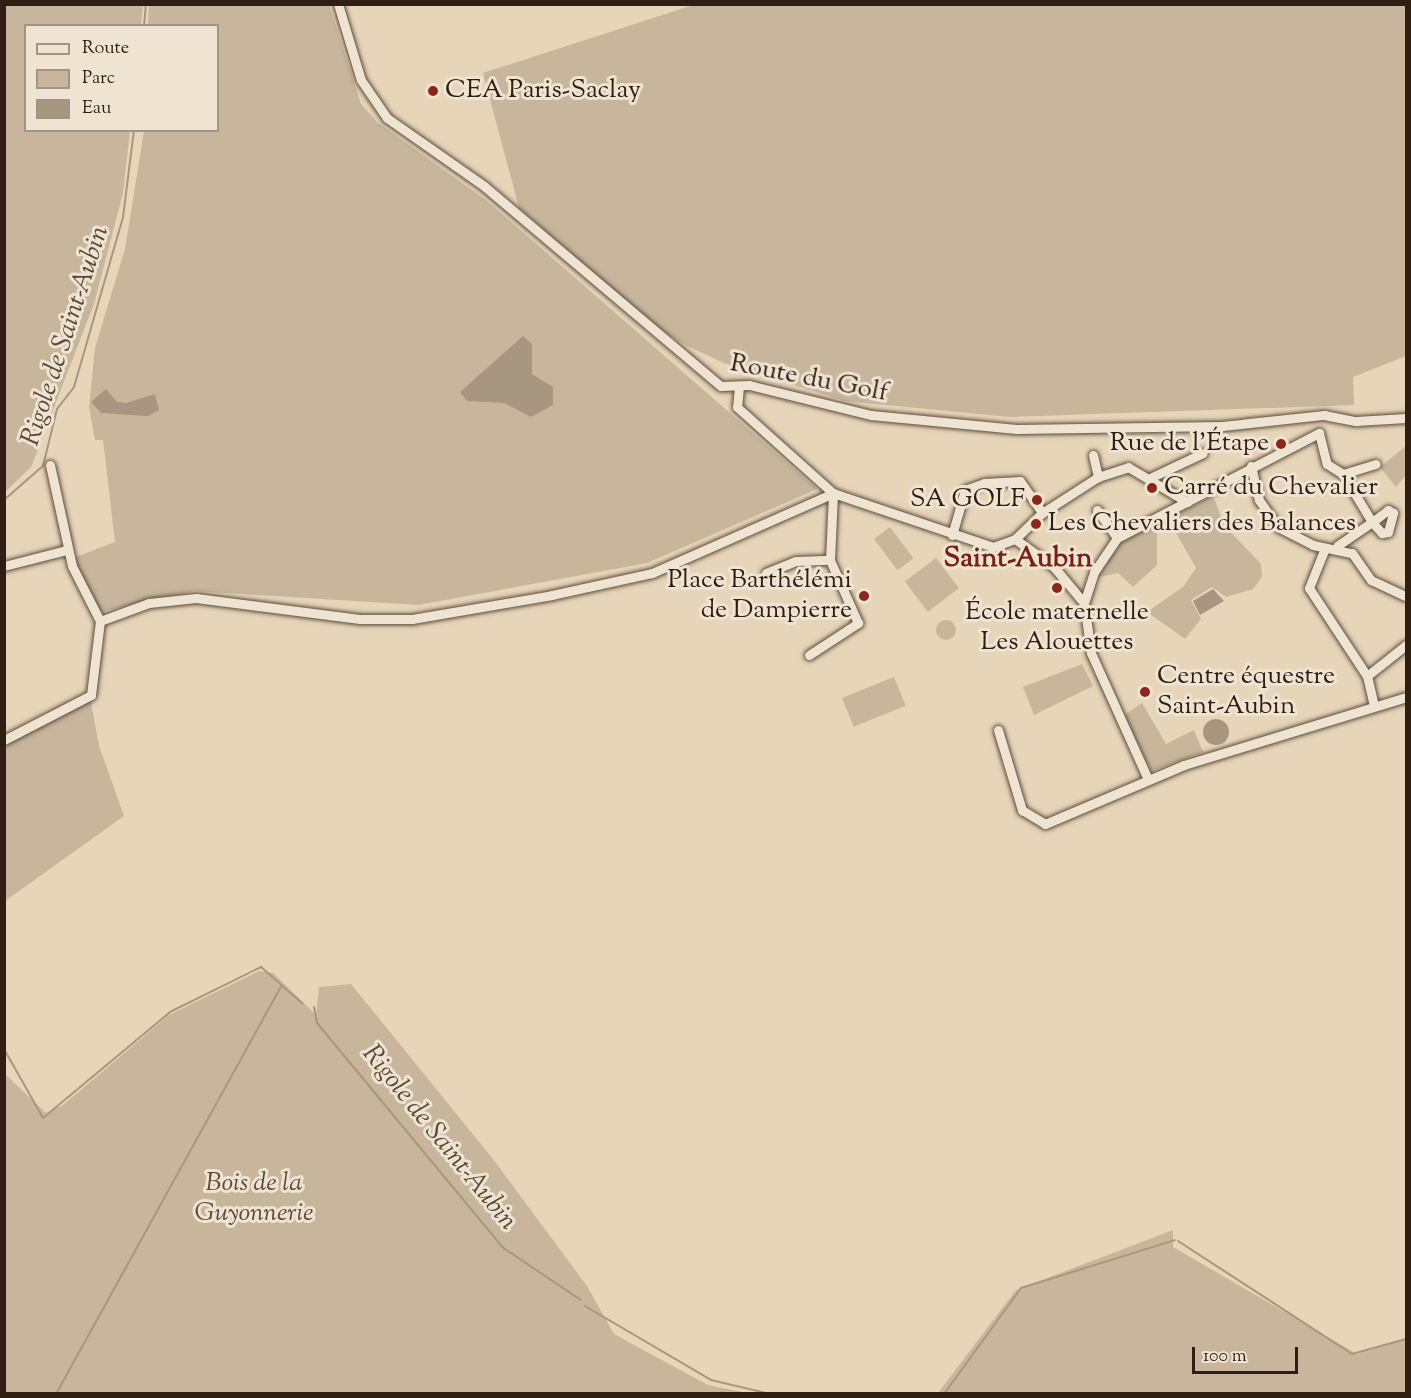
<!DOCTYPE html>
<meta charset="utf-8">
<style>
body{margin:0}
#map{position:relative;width:1411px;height:1398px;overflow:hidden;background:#e6d5b8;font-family:"Sorts Mill Goudy",serif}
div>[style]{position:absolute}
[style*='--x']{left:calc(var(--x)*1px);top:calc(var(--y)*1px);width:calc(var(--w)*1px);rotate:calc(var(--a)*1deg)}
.green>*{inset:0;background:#c7b69c;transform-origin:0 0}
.round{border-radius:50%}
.water>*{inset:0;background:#a89780}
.stream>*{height:2px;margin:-1px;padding:0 1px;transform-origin:1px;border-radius:1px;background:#a89780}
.roads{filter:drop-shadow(0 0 2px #5d4c3c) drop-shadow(0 0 2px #5d4c3c)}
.minor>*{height:9px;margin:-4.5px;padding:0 4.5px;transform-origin:4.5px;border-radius:4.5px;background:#efe4d1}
.dots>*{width:16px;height:16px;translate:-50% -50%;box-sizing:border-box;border:3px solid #efe4d1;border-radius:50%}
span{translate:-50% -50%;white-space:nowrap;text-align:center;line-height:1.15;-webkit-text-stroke:6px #efe4d1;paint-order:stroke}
.poi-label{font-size:26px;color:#2f1f13}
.left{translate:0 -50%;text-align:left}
.right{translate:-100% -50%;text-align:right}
.street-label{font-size:26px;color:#2f1f13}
.park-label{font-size:26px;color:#5d4c3c;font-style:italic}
.water-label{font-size:27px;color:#594939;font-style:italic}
.quarter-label{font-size:28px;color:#7a1f14;font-weight:700}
.frame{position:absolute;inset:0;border:6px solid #2f1f13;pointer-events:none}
.legend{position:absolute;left:24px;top:24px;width:195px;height:108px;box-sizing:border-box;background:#efe4d1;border:2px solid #a29585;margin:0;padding:8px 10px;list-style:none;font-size:18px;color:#2f1f13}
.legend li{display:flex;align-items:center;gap:12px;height:30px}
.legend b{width:30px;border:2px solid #a29585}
.scale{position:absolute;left:1192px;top:1347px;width:106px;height:27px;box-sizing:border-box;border:3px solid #2f1f13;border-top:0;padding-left:8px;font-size:18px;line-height:21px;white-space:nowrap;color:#2f1f13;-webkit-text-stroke:4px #efe4d1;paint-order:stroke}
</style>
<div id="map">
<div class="green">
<i style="clip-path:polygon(5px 4px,143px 5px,141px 25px,26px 26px,26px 130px,130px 131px,123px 193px,94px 304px,31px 467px,5px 492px)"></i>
<i style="clip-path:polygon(149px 5px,329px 5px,361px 104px,377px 122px,487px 201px,817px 489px,647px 563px,418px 605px,194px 591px,94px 613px,73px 558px,115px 542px,103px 440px,95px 440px,89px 407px,95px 348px,125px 249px,144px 131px,218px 130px,218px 26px,148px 25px)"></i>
<i style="clip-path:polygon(693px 5px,1406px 5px,1406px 356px,1353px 377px,1354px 405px,1010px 417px,845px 401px,724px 363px,685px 345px,654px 325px,519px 208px,483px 73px)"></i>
<i style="clip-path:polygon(1406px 446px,1406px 475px,1396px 487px,1380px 467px)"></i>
<i style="clip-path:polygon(1213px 496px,1224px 525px,1261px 564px,1262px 577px,1253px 589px,1226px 597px,1212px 587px,1191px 600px,1201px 619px,1185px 639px,1147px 612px,1183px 587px,1196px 568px,1168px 519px)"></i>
<i style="clip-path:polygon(1157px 522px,1157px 565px,1133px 587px,1118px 573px,1099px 577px,1118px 543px)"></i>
<i style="left:890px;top:527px;width:39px;height:20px;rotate:53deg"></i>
<i style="left:936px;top:558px;width:38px;height:39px;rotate:53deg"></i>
<i class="round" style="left:936px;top:620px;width:20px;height:20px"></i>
<i style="clip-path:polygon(1082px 664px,1093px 686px,1034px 715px,1023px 687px)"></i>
<i style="left:894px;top:677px;width:31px;height:56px;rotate:68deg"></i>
<i style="clip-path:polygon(90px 697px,99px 746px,124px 816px,5px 901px,5px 744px)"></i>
<i style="clip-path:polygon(1142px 703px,1166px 744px,1194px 730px,1203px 752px,1151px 771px,1124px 715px)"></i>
<i style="clip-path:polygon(259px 971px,273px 973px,316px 1015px,319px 987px,351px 984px,493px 1159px,587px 1286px,614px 1334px,708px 1385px,747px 1393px,5px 1393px,5px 1074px,46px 1113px,63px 1105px,169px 1015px)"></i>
<i style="clip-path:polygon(1173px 1230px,1173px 1247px,1357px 1354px,1406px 1339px,1406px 1393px,938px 1393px,1016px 1290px)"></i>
</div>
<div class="water">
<i style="clip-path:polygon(523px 336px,532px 344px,532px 374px,553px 387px,553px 405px,531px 417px,504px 403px,467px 401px,460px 392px)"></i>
<i style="clip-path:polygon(106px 389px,117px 402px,126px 403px,155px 394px,159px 410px,148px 416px,101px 413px,91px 402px)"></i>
<i style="clip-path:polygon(1213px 589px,1224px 601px,1200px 615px,1193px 601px)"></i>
<i class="round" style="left:1203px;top:719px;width:26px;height:26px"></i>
</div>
<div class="stream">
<i style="--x:144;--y:26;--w:22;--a:-85"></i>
<i style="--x:4;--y:500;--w:52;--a:-41.1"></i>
<i style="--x:43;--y:466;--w:59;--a:-76.2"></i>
<i style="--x:57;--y:409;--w:28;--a:-52"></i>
<i style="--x:74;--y:387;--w:177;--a:-73.9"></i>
<i style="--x:123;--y:217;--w:88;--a:-82.8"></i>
<i style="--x:314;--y:1007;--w:16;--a:79"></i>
<i style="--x:317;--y:1023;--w:291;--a:50.4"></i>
<i style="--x:502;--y:1247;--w:95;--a:33.9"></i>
<i style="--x:4;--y:1049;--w:79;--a:60.5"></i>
<i style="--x:43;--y:1118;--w:165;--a:-39.8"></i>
<i style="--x:170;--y:1012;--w:102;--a:-26.3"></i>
<i style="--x:261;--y:967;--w:55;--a:41.3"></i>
<i style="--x:1178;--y:1241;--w:207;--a:33"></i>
<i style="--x:1352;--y:1354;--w:56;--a:-15.5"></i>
<i style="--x:585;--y:1306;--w:146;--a:30.4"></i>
<i style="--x:711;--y:1380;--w:61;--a:13.3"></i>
<i style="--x:56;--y:1394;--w:466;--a:-61.1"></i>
<i style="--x:944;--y:1394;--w:131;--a:-54"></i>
<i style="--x:1021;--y:1288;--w:161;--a:-17.3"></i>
</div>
<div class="roads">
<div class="minor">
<i style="--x:338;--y:4;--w:79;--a:73.2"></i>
<i style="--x:361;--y:80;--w:46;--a:55.6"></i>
<i style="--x:387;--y:118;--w:118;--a:35"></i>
<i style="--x:484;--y:186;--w:310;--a:40.2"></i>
<i style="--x:721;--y:386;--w:28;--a:-2"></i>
<i style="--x:749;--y:385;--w:126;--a:13.8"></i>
<i style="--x:871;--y:415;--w:146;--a:5.5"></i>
<i style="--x:1016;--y:429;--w:206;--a:-0.8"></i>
<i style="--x:1222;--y:426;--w:103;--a:-6.2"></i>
<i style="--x:1324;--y:415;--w:33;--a:11"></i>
<i style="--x:1356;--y:421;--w:50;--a:-3.4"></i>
<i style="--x:739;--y:386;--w:21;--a:95"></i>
<i style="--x:737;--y:407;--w:129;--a:41.9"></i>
<i style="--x:833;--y:493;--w:169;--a:18.6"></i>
<i style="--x:993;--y:547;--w:23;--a:-20"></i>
<i style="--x:1015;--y:539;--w:48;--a:35.7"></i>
<i style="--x:1054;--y:567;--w:47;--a:50.2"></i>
<i style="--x:1084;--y:603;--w:50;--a:82"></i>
<i style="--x:1091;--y:653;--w:138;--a:65.7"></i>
<i style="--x:1093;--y:455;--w:23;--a:77"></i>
<i style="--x:50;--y:465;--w:103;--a:77.7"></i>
<i style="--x:72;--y:566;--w:62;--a:63"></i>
<i style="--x:1251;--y:466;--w:35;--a:77"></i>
<i style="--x:1259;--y:500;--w:33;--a:55"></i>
<i style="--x:1278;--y:527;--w:39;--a:27"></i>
<i style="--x:1313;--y:545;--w:40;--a:12"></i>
<i style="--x:1352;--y:553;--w:33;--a:55"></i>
<i style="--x:1371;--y:580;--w:38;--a:25"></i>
<i style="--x:1343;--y:474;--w:34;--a:-17"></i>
<i style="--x:1152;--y:477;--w:56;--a:-25.2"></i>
<i style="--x:1097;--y:510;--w:34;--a:54"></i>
<i style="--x:952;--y:535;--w:47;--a:-73.9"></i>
<i style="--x:965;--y:490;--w:20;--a:-20"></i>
<i style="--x:984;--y:483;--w:36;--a:-3"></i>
<i style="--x:1020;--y:481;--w:39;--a:55"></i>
<i style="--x:1015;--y:539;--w:37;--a:-44"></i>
<i style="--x:1042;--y:513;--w:67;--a:-32.7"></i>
<i style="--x:1098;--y:477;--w:32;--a:-18"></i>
<i style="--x:1128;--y:467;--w:69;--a:30.7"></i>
<i style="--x:1325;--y:548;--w:43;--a:111.8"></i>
<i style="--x:1309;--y:588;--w:105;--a:56.6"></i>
<i style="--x:4;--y:566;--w:65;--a:-14.3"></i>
<i style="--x:766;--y:573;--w:32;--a:-22"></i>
<i style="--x:796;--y:561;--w:34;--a:-2"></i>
<i style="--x:1084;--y:603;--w:33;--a:-72"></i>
<i style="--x:1094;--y:572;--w:41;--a:-55.9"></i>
<i style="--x:1117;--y:538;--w:228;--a:-27.5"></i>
<i style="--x:1319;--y:433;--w:32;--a:76"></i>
<i style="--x:1327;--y:464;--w:19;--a:32"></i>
<i style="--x:1343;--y:474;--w:56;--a:58.9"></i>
<i style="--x:1372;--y:522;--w:15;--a:48"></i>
<i style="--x:1382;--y:533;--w:6;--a:-9"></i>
<i style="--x:1388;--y:532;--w:20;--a:-75"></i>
<i style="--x:1393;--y:513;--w:6;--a:-149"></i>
<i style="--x:1388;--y:510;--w:20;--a:143"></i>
<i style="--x:1372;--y:522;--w:42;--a:145.6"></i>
<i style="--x:100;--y:621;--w:52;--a:-20.2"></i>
<i style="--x:149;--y:603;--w:47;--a:-6.1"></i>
<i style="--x:196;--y:598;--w:165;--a:7.3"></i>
<i style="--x:360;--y:619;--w:52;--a:0"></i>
<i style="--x:412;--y:619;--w:142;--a:-9.7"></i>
<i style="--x:552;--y:595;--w:102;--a:-12.4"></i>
<i style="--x:652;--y:573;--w:198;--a:-23.8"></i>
<i style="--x:809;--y:655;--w:59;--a:-33.1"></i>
<i style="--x:858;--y:623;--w:69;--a:-114"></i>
<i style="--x:830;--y:560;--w:67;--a:-87.4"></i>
<i style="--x:1374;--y:706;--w:31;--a:-103"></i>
<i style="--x:1367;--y:676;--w:50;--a:-38.5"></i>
<i style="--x:998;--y:730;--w:84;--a:73.3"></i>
<i style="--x:1022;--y:810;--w:27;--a:31"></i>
<i style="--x:1045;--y:824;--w:151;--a:-23"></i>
<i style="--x:1184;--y:765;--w:232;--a:-17"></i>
<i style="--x:4;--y:740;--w:98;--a:-27.3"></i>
<i style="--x:91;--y:695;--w:75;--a:-83.1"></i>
</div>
</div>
<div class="dots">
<i style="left:433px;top:91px;background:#8f2418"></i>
<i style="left:1281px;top:444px;background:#8f2418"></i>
<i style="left:1152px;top:488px;background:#8f2418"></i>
<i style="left:1037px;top:500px;background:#8f2418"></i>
<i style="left:1036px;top:524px;background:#8f2418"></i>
<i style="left:1057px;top:588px;background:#8f2418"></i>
<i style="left:864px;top:596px;background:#8f2418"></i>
<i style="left:1145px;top:692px;background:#8f2418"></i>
</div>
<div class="poi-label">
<span class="left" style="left:445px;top:91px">CEA Paris-Saclay</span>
<span class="right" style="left:1269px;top:444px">Rue de l'Étape</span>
<span class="left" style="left:1164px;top:488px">Carré du Chevalier</span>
<span class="right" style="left:1025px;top:500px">SA GOLF</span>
<span class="left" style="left:1048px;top:524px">Les Chevaliers des Balances</span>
<span class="right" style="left:852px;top:596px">Place Barthélémi<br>de Dampierre</span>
<span style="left:1057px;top:628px">École maternelle<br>Les Alouettes</span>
<span class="left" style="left:1157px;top:692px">Centre équestre<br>Saint-Aubin</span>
</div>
<div class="street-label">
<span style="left:809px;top:379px;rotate:11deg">Route du Golf</span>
</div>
<div class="park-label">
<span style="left:254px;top:1199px">Bois de la<br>Guyonnerie</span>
</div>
<div class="water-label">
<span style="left:66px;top:336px;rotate:-72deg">Rigole de Saint-Aubin</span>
<span style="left:439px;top:1138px;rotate:51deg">Rigole de Saint-Aubin</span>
</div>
<div class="quarter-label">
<span style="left:1018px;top:559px">Saint-Aubin</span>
</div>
<div class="frame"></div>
<ul class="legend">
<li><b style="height:8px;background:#efe4d1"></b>Route</li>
<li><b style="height:16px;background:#c7b69c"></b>Parc</li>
<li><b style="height:16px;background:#a89780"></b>Eau</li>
</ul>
<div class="scale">100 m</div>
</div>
